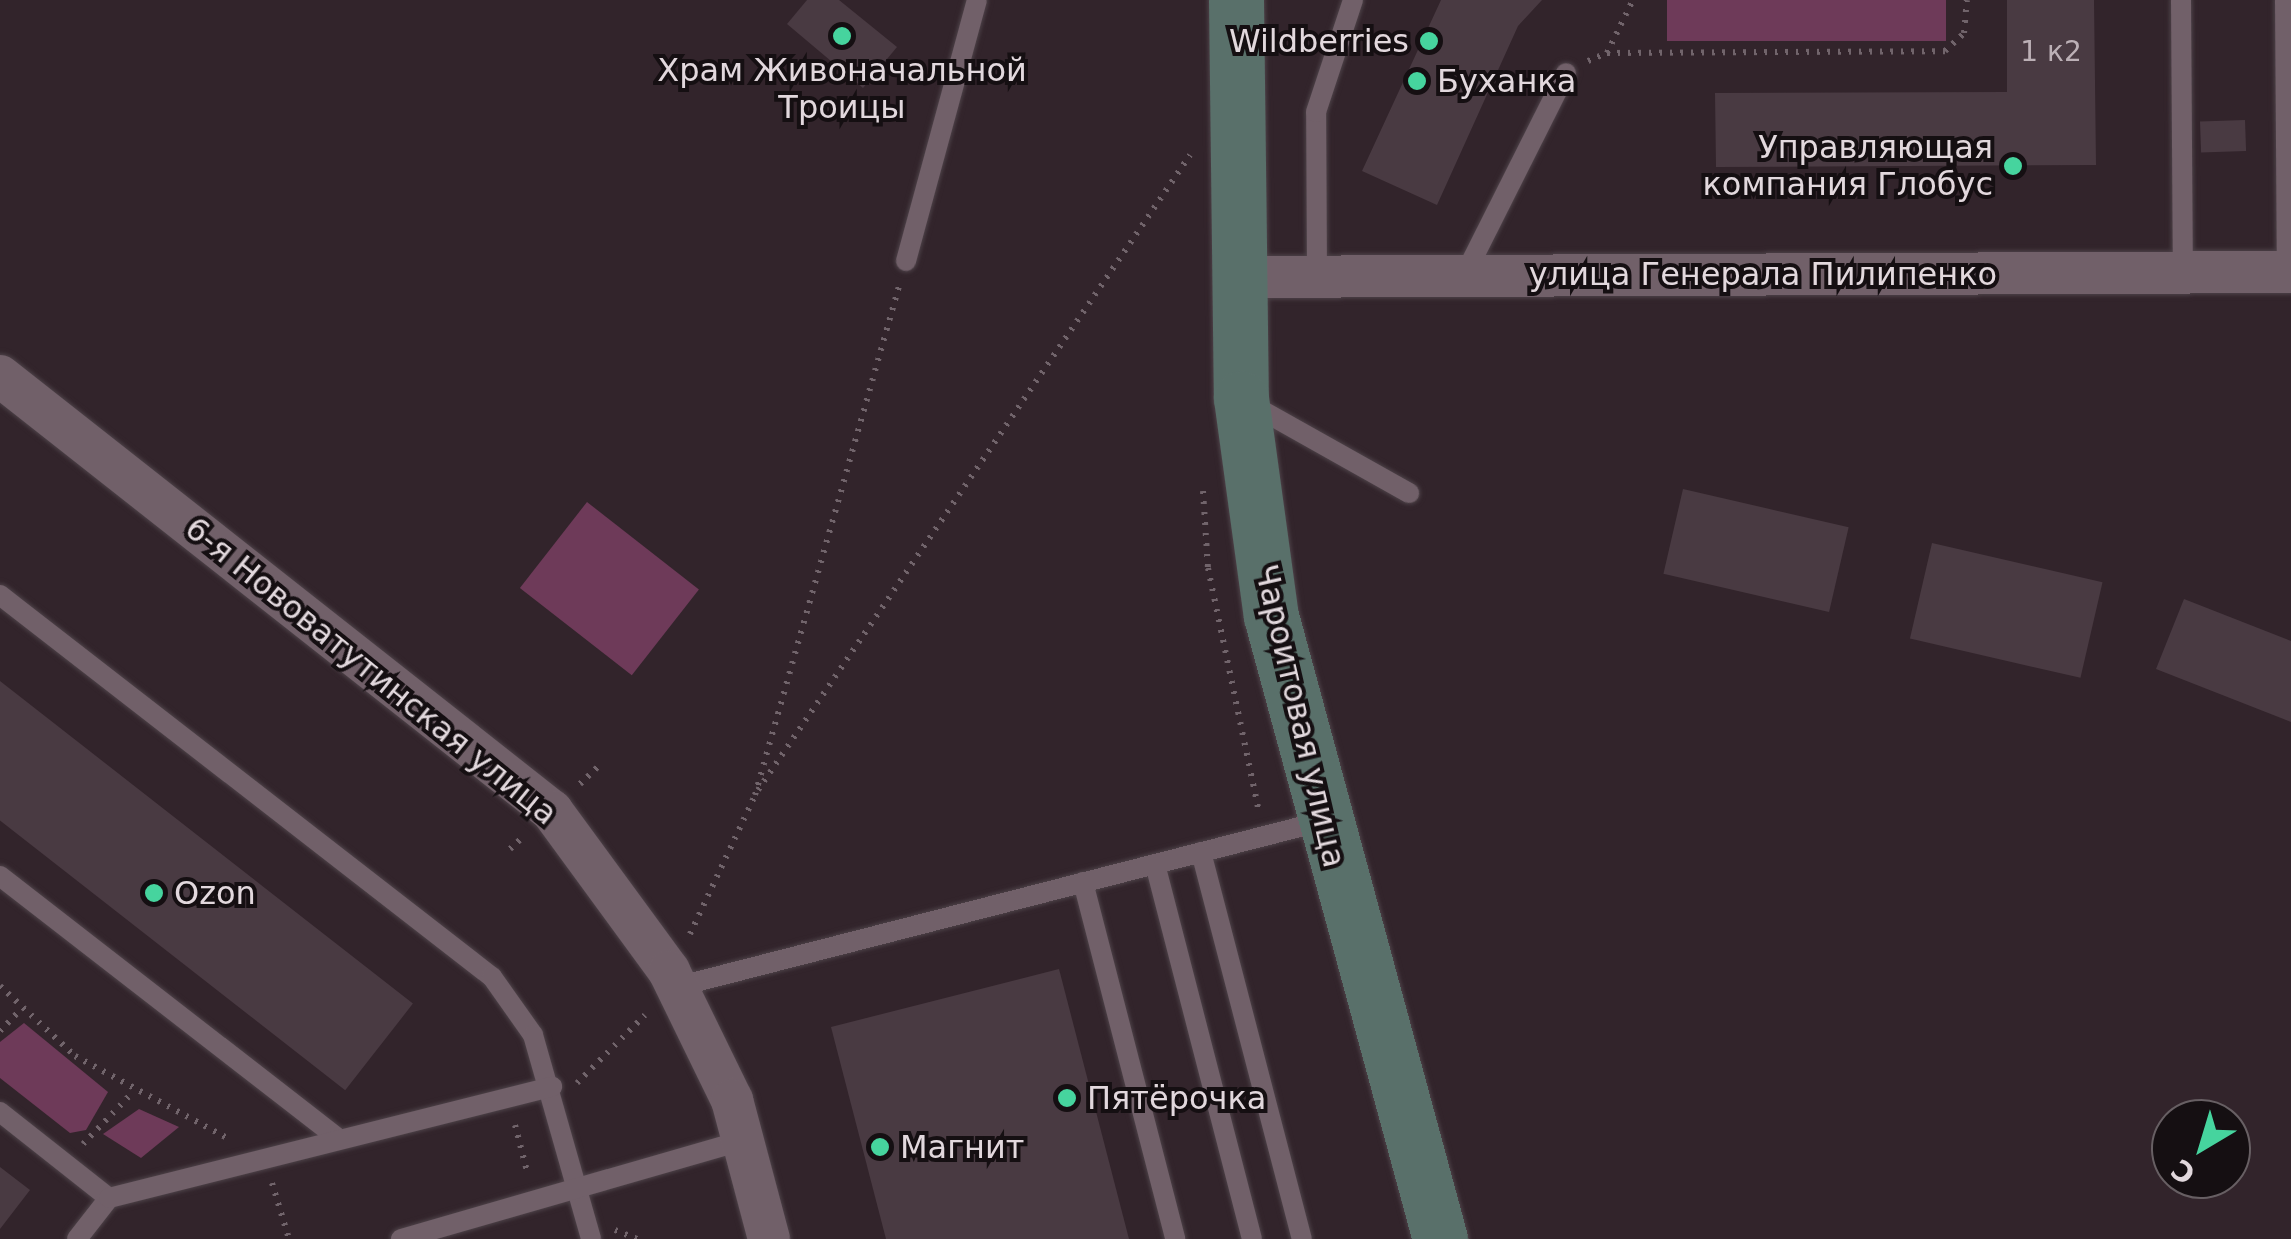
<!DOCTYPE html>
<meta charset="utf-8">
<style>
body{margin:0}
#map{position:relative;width:2291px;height:1239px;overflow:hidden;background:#32242b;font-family:"DejaVu Sans",sans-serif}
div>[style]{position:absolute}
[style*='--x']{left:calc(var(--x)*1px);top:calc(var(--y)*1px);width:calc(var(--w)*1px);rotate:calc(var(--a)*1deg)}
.green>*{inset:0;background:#6e3a59;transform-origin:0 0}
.building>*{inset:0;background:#493a42;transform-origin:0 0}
.path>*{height:6px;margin-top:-3px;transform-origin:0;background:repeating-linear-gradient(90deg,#71646b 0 2.5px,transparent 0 10.5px)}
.roads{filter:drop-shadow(0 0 2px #4d4248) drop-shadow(0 0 2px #4d4248)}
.lane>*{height:20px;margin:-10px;padding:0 10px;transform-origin:10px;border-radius:10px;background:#716069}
.street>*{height:42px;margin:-21px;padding:0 21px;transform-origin:21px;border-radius:21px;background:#716069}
.secondary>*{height:55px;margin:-27.5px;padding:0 27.5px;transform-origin:27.5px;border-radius:27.5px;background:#59706a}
.dots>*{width:28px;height:28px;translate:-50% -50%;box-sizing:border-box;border:5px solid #150f12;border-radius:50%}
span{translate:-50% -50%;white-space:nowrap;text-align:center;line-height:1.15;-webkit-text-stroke:8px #150f12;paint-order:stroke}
.number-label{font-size:28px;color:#bcb0b6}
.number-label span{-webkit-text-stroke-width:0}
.poi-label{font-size:32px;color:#e2d8dd}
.right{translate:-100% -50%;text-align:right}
.left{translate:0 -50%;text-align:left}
.street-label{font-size:32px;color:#e2d8dd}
.north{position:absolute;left:2151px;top:1099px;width:100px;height:100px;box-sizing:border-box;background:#150f12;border:2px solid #675f63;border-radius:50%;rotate:218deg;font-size:28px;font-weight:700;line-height:40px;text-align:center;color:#e2d8dd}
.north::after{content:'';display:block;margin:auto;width:35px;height:45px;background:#46d49e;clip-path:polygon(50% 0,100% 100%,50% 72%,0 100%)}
</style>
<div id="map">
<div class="green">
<i style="left:1667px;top:0;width:279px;height:41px"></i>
<i style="left:587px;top:502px;width:142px;height:109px;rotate:38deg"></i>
<i style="clip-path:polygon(24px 1023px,108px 1092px,86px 1130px,70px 1133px,0 1078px,0 1042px)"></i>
<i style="clip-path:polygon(139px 1109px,179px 1127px,141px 1158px,103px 1134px)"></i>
</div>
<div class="building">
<i style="clip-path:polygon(807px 0,839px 0,897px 47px,863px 88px,787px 24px)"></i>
<i style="clip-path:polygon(1441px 0,1542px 0,1518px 26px,1437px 205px,1362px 171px)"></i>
<i style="clip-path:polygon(2007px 0,2094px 0,2096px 165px,1716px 167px,1715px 93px,2007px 92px)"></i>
<i style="left:2245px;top:120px;width:31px;height:45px;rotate:88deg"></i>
<i style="left:1683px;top:489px;width:170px;height:87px;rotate:13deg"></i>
<i style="left:1932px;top:543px;width:175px;height:98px;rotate:13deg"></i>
<i style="clip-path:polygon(2184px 599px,2291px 641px,2291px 722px,2156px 669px)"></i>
<i style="left:0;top:681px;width:524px;height:110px;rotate:38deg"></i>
<i style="clip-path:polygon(1059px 969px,1129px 1239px,886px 1239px,831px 1027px)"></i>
<i style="clip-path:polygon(0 1167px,30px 1190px,0 1229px)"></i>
</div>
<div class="path">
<i style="--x:1607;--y:53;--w:59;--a:-63.9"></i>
<i style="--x:1588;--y:61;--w:21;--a:-23"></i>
<i style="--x:1607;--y:53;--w:338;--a:-0.3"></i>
<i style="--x:1945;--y:51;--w:26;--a:-43"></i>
<i style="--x:1964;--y:33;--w:33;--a:-85"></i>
<i style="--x:1203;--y:491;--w:77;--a:86.3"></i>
<i style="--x:1208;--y:568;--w:245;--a:78.2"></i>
<i style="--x:580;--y:784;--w:29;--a:-44"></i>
<i style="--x:758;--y:790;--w:768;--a:-55.77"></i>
<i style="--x:510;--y:849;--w:18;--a:-43"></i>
<i style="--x:690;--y:934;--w:153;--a:-64.9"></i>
<i style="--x:755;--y:795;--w:529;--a:-74.2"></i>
<i style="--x:0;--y:986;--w:103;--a:43"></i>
<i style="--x:75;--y:1056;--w:173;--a:28.3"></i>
<i style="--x:0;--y:1031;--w:30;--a:-46"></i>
<i style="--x:577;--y:1083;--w:96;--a:-45"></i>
<i style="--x:515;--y:1125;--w:52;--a:75.4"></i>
<i style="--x:83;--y:1144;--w:72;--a:-46.1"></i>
<i style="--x:272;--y:1183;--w:59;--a:73.1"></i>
<i style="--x:615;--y:1230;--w:24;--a:22"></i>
</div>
<div class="roads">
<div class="lane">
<i style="--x:2181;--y:0;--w:272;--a:89.6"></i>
<i style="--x:2285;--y:0;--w:272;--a:89.6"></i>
<i style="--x:906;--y:261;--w:270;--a:-74.8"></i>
<i style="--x:1317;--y:276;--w:164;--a:-90.3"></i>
<i style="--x:1316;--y:112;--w:118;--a:-71.7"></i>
<i style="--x:1464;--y:276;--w:227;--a:-63.3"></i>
<i style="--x:1247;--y:402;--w:186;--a:29.3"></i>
<i style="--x:0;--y:595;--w:623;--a:37.83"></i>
<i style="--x:492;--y:977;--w:71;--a:54.7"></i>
<i style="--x:533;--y:1035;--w:212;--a:74.1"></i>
<i style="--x:1201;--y:852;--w:400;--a:75.4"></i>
<i style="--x:1155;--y:864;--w:387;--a:75.5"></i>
<i style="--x:0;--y:876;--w:430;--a:37.8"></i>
<i style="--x:1083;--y:882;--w:369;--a:75.5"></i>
<i style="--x:676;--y:987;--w:668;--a:-14.39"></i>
<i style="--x:0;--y:1112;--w:139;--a:38.3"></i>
<i style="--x:77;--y:1239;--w:52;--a:-52"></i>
<i style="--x:109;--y:1198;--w:457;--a:-14.1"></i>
<i style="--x:401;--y:1239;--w:356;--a:-16.1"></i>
</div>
<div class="street">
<i style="--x:1236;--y:277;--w:1055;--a:-0.27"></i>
<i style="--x:0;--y:376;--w:703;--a:38.24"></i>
<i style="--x:552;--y:811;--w:198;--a:53.8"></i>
<i style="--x:669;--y:971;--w:144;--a:64"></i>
<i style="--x:732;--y:1100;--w:144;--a:75.1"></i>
</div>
<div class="secondary">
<i style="--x:1236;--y:0;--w:398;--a:89.3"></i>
<i style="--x:1241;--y:398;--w:220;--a:82.2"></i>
<i style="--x:1271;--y:616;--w:646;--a:74.82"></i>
</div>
</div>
<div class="dots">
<i style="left:842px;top:36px;background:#46d49e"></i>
<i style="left:1429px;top:41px;background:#46d49e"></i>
<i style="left:1417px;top:81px;background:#46d49e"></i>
<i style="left:2013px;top:166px;background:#46d49e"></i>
<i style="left:154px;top:893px;background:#46d49e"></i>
<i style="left:1067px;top:1098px;background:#46d49e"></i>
<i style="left:880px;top:1147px;background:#46d49e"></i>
</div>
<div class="number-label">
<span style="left:2051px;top:52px">1 к2</span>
</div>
<div class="poi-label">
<span class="right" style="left:1409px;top:41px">Wildberries</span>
<span style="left:842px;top:89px">Храм Живоначальной<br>Троицы</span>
<span class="left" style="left:1437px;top:81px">Буханка</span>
<span class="right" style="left:1993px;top:166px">Управляющая<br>компания Глобус</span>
<span class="left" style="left:174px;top:893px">Ozon</span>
<span class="left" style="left:1087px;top:1098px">Пятёрочка</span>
<span class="left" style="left:900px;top:1147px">Магнит</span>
</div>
<div class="street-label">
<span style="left:1763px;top:274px">улица Генерала Пилипенко</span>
<span style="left:371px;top:671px;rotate:39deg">6-я Нововатутинская улица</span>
<span style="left:1300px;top:716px;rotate:77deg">Чароитовая улица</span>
</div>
<div class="north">С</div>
</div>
